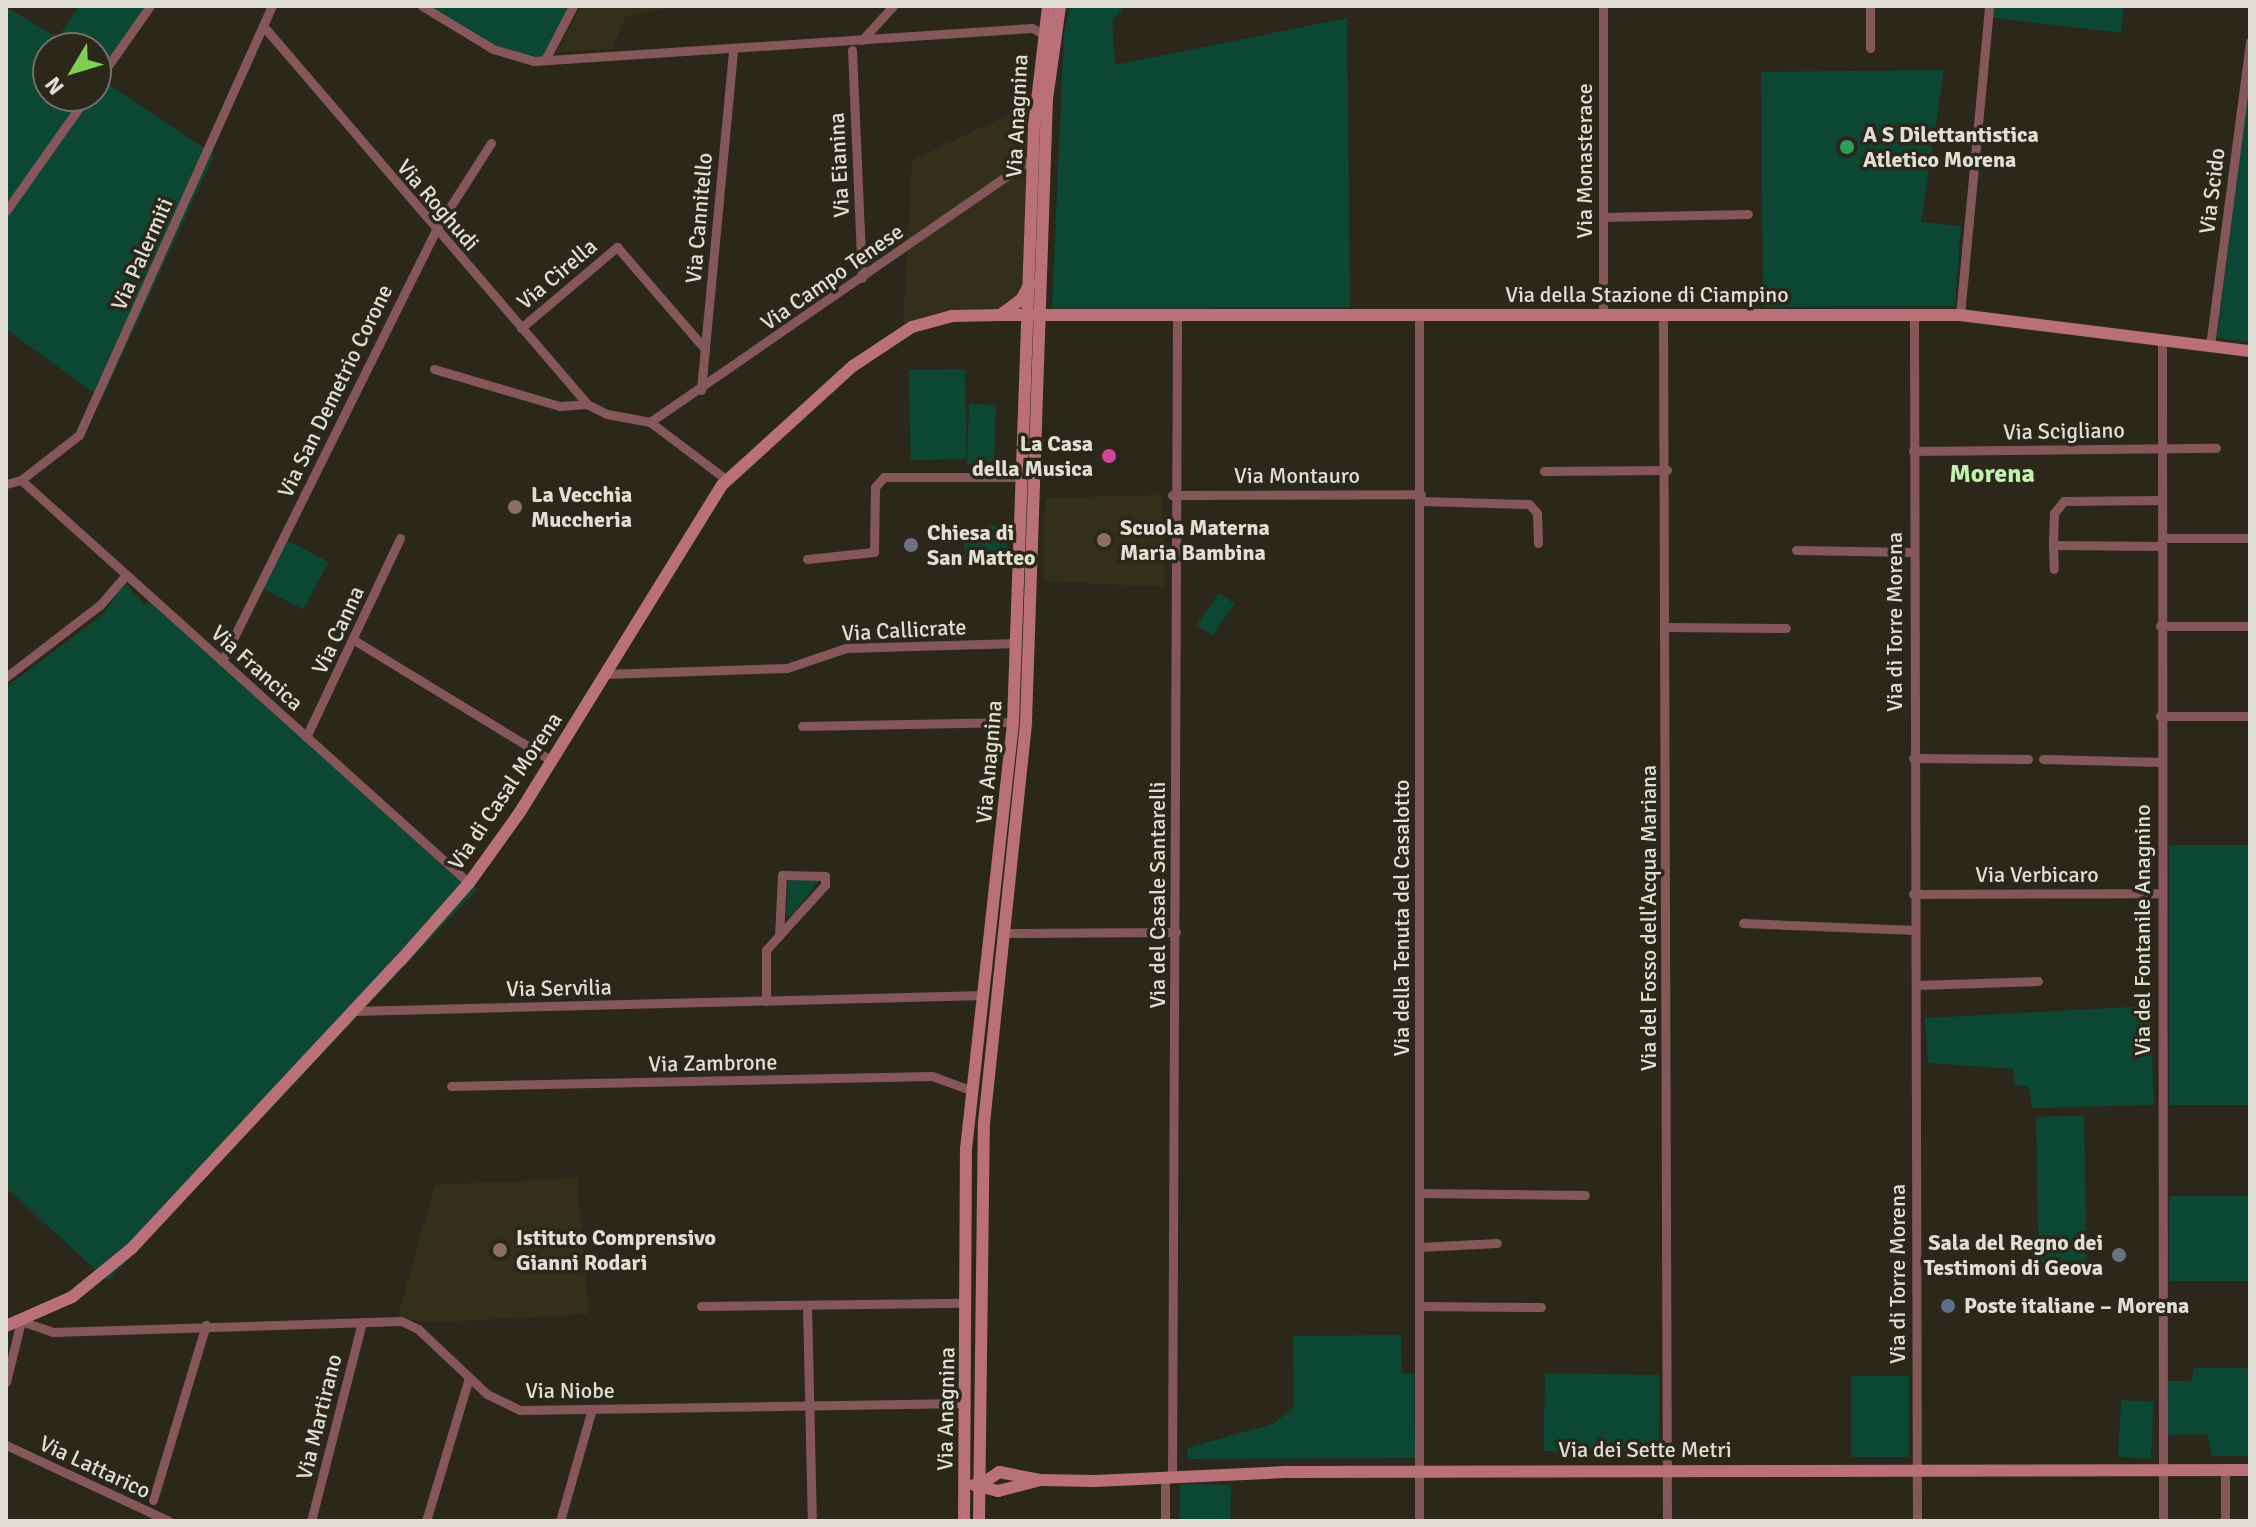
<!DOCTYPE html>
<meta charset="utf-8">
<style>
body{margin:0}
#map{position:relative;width:2256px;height:1527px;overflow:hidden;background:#2b281b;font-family:Signika,sans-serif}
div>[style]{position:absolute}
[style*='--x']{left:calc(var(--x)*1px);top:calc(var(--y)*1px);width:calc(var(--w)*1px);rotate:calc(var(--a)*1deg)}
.built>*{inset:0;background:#342f1b}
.green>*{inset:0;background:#0b4732;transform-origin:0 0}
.street>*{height:9px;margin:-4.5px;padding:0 4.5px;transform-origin:4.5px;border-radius:4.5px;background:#85575b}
.secondary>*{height:12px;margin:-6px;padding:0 6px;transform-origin:6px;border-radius:6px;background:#b97078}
.dots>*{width:22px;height:22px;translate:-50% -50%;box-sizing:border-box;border:4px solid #2b281b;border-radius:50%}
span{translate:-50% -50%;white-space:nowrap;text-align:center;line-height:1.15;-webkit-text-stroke:7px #2b281b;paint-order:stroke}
.street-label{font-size:22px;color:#e0ded5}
.poi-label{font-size:22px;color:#e0ded5;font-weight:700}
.left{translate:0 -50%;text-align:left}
.right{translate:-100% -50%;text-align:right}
.quarter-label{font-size:26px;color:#c2f0ad;font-weight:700}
.frame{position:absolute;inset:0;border:8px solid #e0ded5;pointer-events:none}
.north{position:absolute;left:32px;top:32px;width:80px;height:80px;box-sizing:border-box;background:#2b281b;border:2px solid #737165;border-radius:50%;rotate:232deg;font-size:22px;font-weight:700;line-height:32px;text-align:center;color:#e0ded5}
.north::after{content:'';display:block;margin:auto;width:28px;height:36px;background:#7fd052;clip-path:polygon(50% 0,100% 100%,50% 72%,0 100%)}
</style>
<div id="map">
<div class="built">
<i style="clip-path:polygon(581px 6px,680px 6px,626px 16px,612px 49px,556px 53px)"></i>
<i style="clip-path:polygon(1028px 106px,1024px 310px,976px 308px,903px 323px,912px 160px)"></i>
<i style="clip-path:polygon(1161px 495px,1165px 587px,1043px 581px,1045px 498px)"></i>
<i style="clip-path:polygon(577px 1178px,589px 1314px,424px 1323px,398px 1316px,435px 1185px)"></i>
</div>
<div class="green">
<i style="clip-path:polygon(79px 6px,150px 6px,96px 83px,96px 48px,48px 48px,48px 96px,87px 96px,6px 211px,6px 7px,58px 38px)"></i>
<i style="clip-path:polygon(416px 6px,573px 6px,545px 60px,523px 60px)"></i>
<i style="clip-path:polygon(1070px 6px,1126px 6px,1112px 21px,1115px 65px,1347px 18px,1350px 307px,1052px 308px,1064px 33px)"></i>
<i style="clip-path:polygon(1989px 6px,2124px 6px,2121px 33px,1988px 17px)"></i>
<i style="clip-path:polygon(1944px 70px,1921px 222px,1961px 226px,1955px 306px,1763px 307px,1761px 72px)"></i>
<i style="clip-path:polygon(2250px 74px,2250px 342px,2217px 338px)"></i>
<i style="clip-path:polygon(104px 81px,214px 155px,102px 399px,6px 329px,6px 218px)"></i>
<i style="left:965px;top:369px;width:90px;height:56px;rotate:89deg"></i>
<i style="left:969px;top:404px;width:27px;height:60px;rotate:2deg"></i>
<i style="left:1007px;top:525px;width:38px;height:43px;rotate:88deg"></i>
<i style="left:287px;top:540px;width:47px;height:54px;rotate:28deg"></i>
<i style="clip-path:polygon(125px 583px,145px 605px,152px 599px,477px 889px,108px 1281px,6px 1188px,6px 687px,101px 616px)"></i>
<i style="left:1219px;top:593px;width:19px;height:39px;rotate:35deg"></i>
<i style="left:2250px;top:845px;width:260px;height:81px;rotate:90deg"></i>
<i style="clip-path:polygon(820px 879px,792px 915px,786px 915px,788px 881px)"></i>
<i style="clip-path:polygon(2150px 1006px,2154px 1105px,2032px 1108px,2029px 1087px,2013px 1084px,2014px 1069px,1928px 1063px,1925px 1018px)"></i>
<i style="left:2084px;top:1116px;width:158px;height:48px;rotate:89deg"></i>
<i style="left:2250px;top:1196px;width:85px;height:81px;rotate:90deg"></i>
<i style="clip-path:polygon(1401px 1335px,1402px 1374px,1414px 1374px,1415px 1458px,1188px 1459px,1187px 1448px,1273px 1424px,1294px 1407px,1293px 1336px)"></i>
<i style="clip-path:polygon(2194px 1368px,2250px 1368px,2250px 1456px,2212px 1456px,2207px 1434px,2167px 1435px,2167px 1381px,2191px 1381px)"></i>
<i style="left:1545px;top:1373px;width:115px;height:78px;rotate:1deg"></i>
<i style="left:1851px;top:1376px;width:58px;height:81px"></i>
<i style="left:2121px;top:1400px;width:33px;height:57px;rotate:3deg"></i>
<i style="left:1180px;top:1484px;width:51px;height:37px;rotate:1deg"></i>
</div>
<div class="street">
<i style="--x:422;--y:6;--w:83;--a:31.2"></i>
<i style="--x:493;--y:49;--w:43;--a:16.3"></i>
<i style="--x:534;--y:61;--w:499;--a:-3.8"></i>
<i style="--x:1032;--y:28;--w:18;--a:27"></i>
<i style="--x:1603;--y:6;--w:310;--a:90"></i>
<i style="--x:1870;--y:6;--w:42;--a:90"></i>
<i style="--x:265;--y:28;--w:495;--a:49.4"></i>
<i style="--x:587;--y:404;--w:22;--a:27"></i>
<i style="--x:607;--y:414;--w:44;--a:10.5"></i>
<i style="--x:650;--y:422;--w:96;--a:37"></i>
<i style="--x:862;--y:40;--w:46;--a:-47.6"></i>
<i style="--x:852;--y:50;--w:228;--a:87.5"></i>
<i style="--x:545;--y:60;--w:61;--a:-62.6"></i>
<i style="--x:96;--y:83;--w:94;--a:-55"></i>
<i style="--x:6;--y:211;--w:141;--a:-54.8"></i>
<i style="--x:1603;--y:217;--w:145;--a:-1.2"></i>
<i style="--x:1914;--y:315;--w:1206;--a:89.86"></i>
<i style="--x:1960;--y:315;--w:310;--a:-84.6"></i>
<i style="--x:1663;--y:316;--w:1205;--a:89.81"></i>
<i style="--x:521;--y:328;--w:126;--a:-40.2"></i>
<i style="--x:617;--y:247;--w:135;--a:49.2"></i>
<i style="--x:2162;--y:340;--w:1181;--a:89.95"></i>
<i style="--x:2210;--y:346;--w:307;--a:-82.5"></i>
<i style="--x:434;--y:369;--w:131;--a:16.4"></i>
<i style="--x:560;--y:406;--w:27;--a:-4"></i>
<i style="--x:701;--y:390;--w:342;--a:-84.6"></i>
<i style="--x:650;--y:422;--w:465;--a:-34.6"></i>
<i style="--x:1913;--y:451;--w:303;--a:-0.6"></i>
<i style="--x:1544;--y:471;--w:123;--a:-0.5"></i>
<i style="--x:21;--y:480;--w:603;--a:41.97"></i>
<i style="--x:6;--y:484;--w:16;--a:-15"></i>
<i style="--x:21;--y:480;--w:73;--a:-37.8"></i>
<i style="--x:79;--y:435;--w:470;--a:-65.8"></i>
<i style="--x:1172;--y:495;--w:249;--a:-0.2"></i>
<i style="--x:2161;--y:500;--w:97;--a:179.4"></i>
<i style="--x:2064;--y:501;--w:16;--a:130"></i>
<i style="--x:2054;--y:513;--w:32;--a:92"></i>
<i style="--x:2053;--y:545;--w:109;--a:0.5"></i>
<i style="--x:1421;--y:501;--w:108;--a:1.6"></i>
<i style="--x:1529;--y:504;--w:12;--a:48"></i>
<i style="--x:1537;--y:513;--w:30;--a:88"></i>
<i style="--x:2163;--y:538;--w:87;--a:0"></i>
<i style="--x:2053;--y:545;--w:24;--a:88"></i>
<i style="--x:1796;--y:550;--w:117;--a:1"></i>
<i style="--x:807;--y:559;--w:67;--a:-6"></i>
<i style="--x:874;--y:552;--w:65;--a:-89.1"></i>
<i style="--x:875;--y:487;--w:13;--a:-48"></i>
<i style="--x:884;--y:477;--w:140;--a:0"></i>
<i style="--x:2160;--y:626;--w:90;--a:0"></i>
<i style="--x:1668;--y:627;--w:118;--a:0.5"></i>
<i style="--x:354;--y:640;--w:232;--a:31.4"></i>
<i style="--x:222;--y:661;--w:482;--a:-63.6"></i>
<i style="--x:436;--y:229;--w:102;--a:-57.4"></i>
<i style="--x:604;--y:674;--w:183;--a:-1.9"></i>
<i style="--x:787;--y:668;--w:62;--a:-18.7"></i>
<i style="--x:846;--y:648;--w:171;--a:-1.7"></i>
<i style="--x:6;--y:677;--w:118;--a:-37.5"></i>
<i style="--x:100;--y:605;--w:40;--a:-49"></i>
<i style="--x:2160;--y:716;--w:90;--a:0"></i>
<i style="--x:802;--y:726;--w:211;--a:-1.1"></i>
<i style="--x:306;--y:737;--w:220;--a:-64.7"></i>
<i style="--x:1913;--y:758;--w:115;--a:0.5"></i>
<i style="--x:2043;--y:759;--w:118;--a:1.5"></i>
<i style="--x:1913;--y:894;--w:248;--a:-0.2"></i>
<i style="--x:1743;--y:923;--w:172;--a:2.3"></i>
<i style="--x:1005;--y:933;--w:171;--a:-0.3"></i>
<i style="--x:1917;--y:985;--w:121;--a:-1.9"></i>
<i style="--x:766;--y:1001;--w:51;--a:-90"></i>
<i style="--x:766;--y:950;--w:88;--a:-47.8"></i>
<i style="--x:825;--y:885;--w:9;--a:-90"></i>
<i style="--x:825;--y:876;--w:43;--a:-178.7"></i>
<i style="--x:782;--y:875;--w:61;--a:92.8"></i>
<i style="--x:353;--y:1011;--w:631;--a:-1.45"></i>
<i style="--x:451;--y:1086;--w:481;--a:-1.2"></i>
<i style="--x:932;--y:1076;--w:44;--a:20.1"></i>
<i style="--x:1419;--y:1193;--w:166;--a:0.7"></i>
<i style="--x:1419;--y:1247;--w:78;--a:-2.9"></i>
<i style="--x:807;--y:1305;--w:216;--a:88.7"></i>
<i style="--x:701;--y:1306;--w:264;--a:-0.7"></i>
<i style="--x:1419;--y:1306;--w:122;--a:0.5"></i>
<i style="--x:6;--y:1382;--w:63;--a:-76.2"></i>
<i style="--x:21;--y:1321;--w:34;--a:19"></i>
<i style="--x:53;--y:1332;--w:348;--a:-1.8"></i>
<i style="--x:401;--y:1321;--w:19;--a:25"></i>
<i style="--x:418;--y:1329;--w:95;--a:43.3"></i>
<i style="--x:487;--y:1394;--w:37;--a:26"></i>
<i style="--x:520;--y:1410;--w:446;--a:-0.9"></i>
<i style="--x:6;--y:1445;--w:180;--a:25"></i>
<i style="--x:2225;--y:1470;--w:51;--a:90"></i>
<i style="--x:1172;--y:1475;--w:1160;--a:-89.75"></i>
<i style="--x:1165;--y:1476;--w:45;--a:90"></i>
<i style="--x:153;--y:1500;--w:183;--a:-73.2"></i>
<i style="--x:311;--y:1521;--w:205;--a:-75.6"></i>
<i style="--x:426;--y:1521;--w:149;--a:-73.3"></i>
<i style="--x:560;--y:1521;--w:116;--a:-74.1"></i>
<i style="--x:1419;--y:1521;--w:1206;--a:-90"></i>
</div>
<div class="secondary">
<i style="--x:1000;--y:315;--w:26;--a:-36"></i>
<i style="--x:1021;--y:300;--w:18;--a:-61"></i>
<i style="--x:6;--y:1326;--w:72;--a:-23.7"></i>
<i style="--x:72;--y:1297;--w:77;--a:-39.2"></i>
<i style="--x:132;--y:1248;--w:394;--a:-47"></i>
<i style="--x:401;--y:960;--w:103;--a:-48.6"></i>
<i style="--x:469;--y:883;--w:87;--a:-54.3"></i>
<i style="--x:520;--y:812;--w:384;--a:-58.3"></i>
<i style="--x:722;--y:485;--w:177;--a:-42.3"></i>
<i style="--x:853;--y:366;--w:71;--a:-33.5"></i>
<i style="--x:912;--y:327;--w:41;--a:-15.4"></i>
<i style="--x:952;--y:316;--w:48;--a:-1.2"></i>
<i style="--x:1000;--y:315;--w:960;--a:0"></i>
<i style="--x:1960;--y:315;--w:292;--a:7.1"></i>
<i style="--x:974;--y:1485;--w:25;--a:14"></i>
<i style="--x:998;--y:1491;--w:40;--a:-14.4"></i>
<i style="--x:980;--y:1485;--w:23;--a:-34"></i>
<i style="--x:999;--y:1472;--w:43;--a:10.8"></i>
<i style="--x:1041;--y:1480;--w:54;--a:1.1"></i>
<i style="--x:1095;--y:1481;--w:194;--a:-2.7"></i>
<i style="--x:1289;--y:1472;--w:961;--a:-0.12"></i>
<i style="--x:964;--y:1521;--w:372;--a:-89.7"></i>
<i style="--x:966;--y:1149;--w:430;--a:-83.7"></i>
<i style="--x:1013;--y:722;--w:596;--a:-87.98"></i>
<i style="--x:1034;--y:126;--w:121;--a:-83.3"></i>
<i style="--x:979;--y:1521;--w:398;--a:-89.3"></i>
<i style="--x:984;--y:1123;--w:404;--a:-84"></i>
<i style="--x:1026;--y:721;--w:622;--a:-88.07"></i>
<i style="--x:1047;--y:99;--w:94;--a:-82"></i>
</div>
<div class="dots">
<i style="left:1847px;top:147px;background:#2e9e5b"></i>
<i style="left:1109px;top:456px;background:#d1479c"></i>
<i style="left:515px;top:507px;background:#8d6e63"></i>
<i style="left:1104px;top:540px;background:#8d6e63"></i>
<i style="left:911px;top:545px;background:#6b7280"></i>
<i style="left:500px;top:1250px;background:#8d6e63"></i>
<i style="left:2119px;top:1255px;background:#6b7280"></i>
<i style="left:1948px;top:1306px;background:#5c6f8a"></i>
</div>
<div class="street-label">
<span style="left:1017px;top:116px;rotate:-87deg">Via Anagnina</span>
<span style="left:1585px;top:161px;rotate:-90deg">Via Monasterace</span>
<span style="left:839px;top:165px;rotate:-93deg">Via Eianina</span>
<span style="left:2212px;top:191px;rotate:-83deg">Via Scido</span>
<span style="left:438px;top:205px;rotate:49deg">Via Roghudi</span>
<span style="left:699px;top:218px;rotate:-85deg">Via Cannitello</span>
<span style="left:142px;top:254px;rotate:-66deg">Via Palermiti</span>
<span style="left:557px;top:274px;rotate:-40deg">Via Cirella</span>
<span style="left:832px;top:277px;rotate:-35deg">Via Campo Tenese</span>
<span style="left:1647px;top:295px">Via della Stazione di Ciampino</span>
<span style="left:335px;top:391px;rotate:-64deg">Via San Demetrio Corone</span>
<span style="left:2064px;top:431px;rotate:-1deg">Via Scigliano</span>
<span style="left:1297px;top:476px">Via Montauro</span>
<span style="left:1895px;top:622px;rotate:-90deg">Via di Torre Morena</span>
<span style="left:338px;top:630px;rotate:-65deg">Via Canna</span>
<span style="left:904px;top:630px;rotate:-3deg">Via Callicrate</span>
<span style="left:257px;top:668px;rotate:42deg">Via Francica</span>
<span style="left:989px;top:762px;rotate:-85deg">Via Anagnina</span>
<span style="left:505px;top:791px;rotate:-56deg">Via di Casal Morena</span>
<span style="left:2037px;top:875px">Via Verbicaro</span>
<span style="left:1158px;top:895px;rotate:-90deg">Via del Casale Santarelli</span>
<span style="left:1402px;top:918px;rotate:-90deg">Via della Tenuta del Casalotto</span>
<span style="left:1649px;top:918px;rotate:-90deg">Via del Fosso dell'Acqua Mariana</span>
<span style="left:2143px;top:930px;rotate:-90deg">Via del Fontanile Anagnino</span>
<span style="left:559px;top:988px;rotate:-1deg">Via Servilia</span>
<span style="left:713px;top:1063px;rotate:-1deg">Via Zambrone</span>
<span style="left:1898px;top:1274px;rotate:-90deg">Via di Torre Morena</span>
<span style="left:570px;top:1391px">Via Niobe</span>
<span style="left:946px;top:1409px;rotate:-89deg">Via Anagnina</span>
<span style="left:319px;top:1417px;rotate:-76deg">Via Martirano</span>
<span style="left:1645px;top:1450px">Via dei Sette Metri</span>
<span style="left:95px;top:1467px;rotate:25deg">Via Lattarico</span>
</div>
<div class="poi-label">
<span class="left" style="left:1863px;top:147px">A S Dilettantistica<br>Atletico Morena</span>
<span class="right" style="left:1093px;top:456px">La Casa<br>della Musica</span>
<span class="left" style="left:531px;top:507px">La Vecchia<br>Muccheria</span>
<span class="left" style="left:1120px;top:540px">Scuola Materna<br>Maria Bambina</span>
<span class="left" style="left:927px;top:545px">Chiesa di<br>San Matteo</span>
<span class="left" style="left:516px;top:1250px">Istituto Comprensivo<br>Gianni Rodari</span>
<span class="right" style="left:2103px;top:1255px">Sala del Regno dei<br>Testimoni di Geova</span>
<span class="left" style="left:1964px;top:1306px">Poste italiane – Morena</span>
</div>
<div class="quarter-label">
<span style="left:1992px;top:475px">Morena</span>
</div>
<div class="frame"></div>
<div class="north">N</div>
</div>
